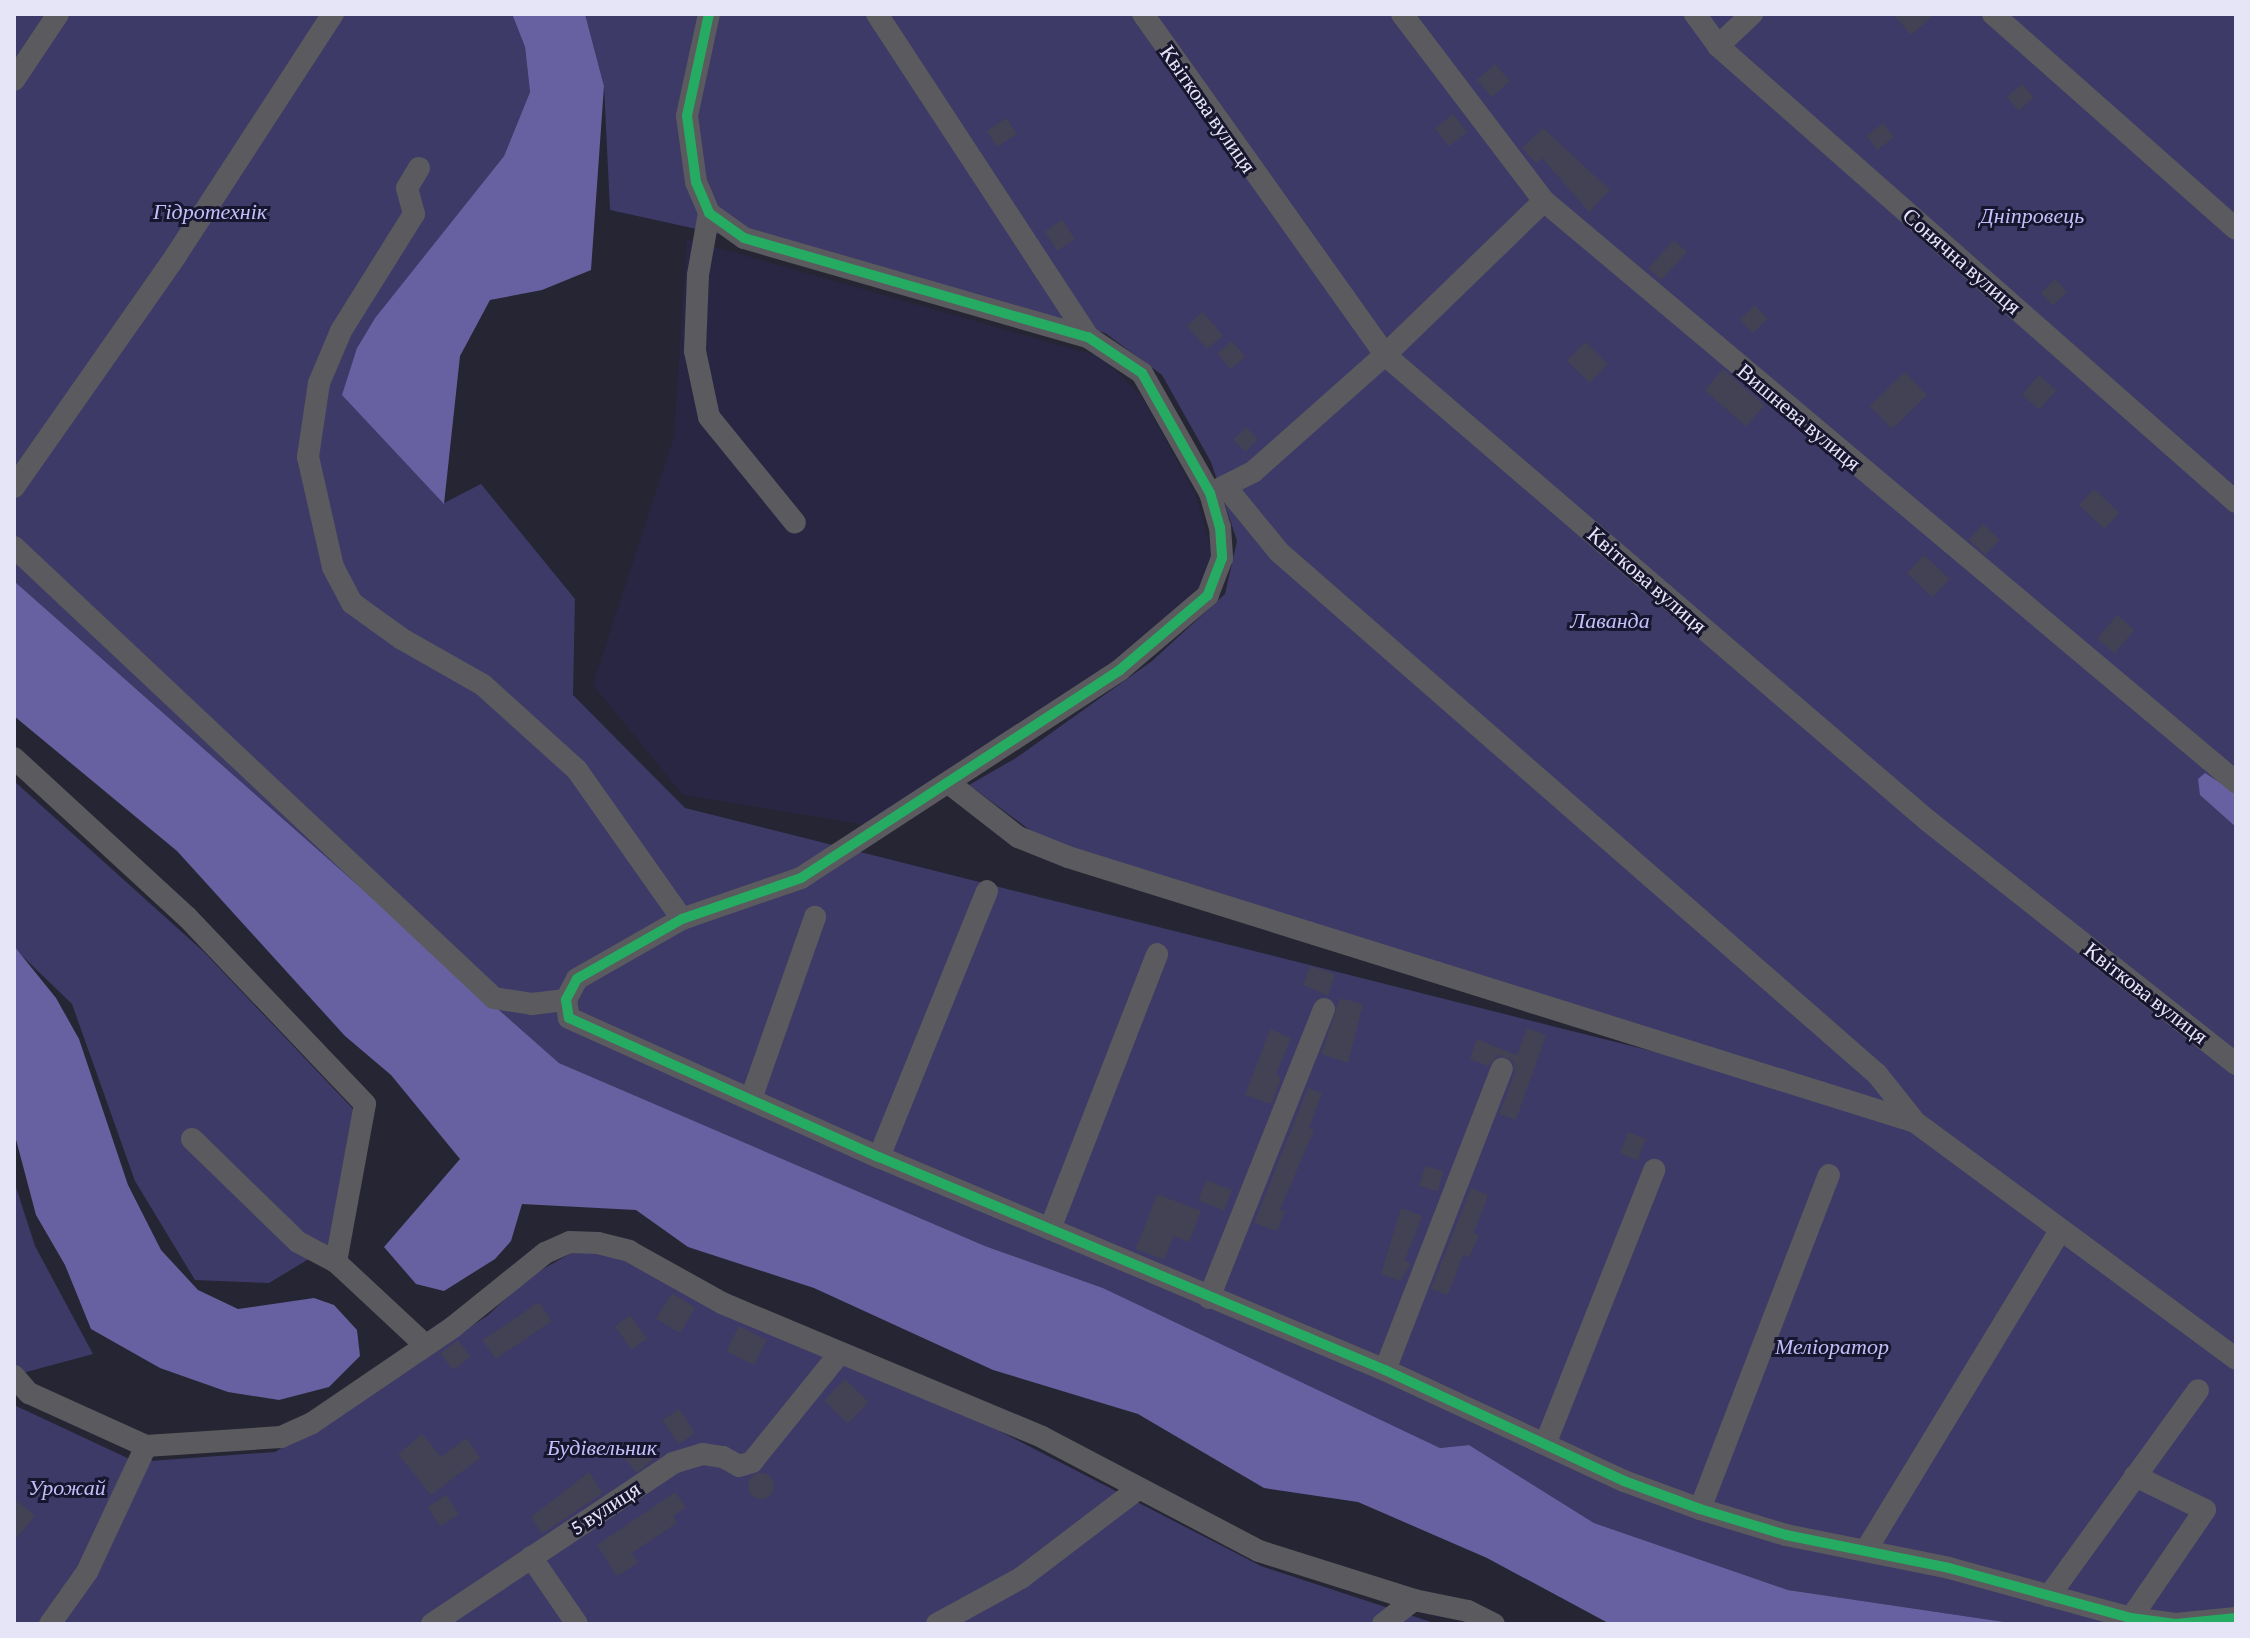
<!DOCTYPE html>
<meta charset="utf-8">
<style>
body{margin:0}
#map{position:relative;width:2250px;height:1638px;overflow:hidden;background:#262533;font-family:"Crimson Pro",serif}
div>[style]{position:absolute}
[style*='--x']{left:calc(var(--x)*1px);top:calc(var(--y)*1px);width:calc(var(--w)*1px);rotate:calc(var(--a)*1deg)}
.built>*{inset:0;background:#282643}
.green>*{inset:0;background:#3d3a67}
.water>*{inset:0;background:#6761a1}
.building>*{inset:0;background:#434154;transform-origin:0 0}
.round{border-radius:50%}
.minor>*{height:22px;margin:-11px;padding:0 11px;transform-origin:11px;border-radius:11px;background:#5a5a5f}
.cycleway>*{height:10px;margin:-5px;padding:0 5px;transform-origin:5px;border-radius:5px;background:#26ab63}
span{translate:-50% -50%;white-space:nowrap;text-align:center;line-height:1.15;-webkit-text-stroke:6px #18162f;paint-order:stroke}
.street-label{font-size:22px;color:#e5e5f7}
.park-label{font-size:22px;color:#c2c0fa;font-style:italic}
.frame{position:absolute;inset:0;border:16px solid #e5e5f7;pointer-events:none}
</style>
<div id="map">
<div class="built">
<i style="clip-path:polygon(687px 239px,1101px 357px,1141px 395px,1196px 495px,1213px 557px,1201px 586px,1110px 664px,867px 825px,683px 795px,593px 685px,674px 436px)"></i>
</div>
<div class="green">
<i style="clip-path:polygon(14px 14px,512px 14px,525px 47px,530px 92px,504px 156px,375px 318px,357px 348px,444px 503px,481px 484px,575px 599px,573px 695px,685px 808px,1922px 1119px,1042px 839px,969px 785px,1016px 758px,1152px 661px,1225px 594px,1237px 541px,1211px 462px,1162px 375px,1105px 333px,879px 269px,610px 210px,604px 86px,585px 14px,2236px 14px,2236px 1624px,2018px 1624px,1788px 1590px,1594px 1523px,1469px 1445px,1440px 1448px,1103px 1288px,985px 1246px,559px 1063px,14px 581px)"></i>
<i style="clip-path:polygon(14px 781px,204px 952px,356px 1112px,332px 1245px,269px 1283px,195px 1280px,135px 1181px,72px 1004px,14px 948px)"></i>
<i style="clip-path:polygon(14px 1181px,35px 1246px,93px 1354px,15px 1375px)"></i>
<i style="clip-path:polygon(580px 1248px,628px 1260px,984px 1423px,1261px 1566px,1437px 1624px,14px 1624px,14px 1405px,136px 1462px,275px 1452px,487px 1316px,529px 1277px)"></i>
</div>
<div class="water">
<i style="clip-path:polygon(512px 14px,585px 14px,604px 86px,591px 270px,542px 290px,490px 300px,460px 356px,444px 504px,342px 395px,357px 348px,375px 318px,504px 156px,530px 92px,525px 47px)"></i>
<i style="clip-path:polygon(14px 581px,559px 1063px,985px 1246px,1103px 1288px,1440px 1448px,1469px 1445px,1594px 1523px,1788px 1590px,2018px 1624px,1610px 1624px,1487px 1558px,1358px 1502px,1264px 1488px,1138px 1414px,993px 1370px,814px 1288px,688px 1247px,636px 1210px,522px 1204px,511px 1241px,495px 1259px,444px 1291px,416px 1284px,384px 1247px,460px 1159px,391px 1075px,345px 1036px,177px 851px,14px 716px)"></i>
<i style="clip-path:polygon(2205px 773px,2236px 793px,2236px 827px,2200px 795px,2198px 779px)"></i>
<i style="clip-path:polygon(14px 946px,56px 998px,79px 1039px,128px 1185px,161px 1250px,198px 1290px,238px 1309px,314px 1298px,334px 1305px,357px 1330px,360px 1356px,329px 1387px,279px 1400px,228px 1392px,160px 1368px,91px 1329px,65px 1265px,36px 1215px,14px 1132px)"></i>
</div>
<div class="building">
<i style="clip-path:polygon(1893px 14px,1935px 14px,1911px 35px)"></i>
<i style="left:1495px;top:64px;width:23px;height:24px;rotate:49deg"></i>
<i style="left:2022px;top:84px;width:18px;height:20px;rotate:49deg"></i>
<i style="left:1453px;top:114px;width:23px;height:23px;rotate:52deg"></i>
<i style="left:1007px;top:118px;width:19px;height:24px;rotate:58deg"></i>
<i style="left:1883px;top:123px;width:18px;height:21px;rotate:52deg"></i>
<i style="clip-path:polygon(1543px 128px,1610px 190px,1589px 212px,1542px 158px,1536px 163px,1522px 148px)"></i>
<i style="left:1062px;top:220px;width:23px;height:21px;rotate:56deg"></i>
<i style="left:1674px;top:240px;width:18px;height:38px;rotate:43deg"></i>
<i style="left:2055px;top:279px;width:18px;height:20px;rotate:47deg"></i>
<i style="left:1755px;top:305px;width:19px;height:21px;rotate:47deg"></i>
<i style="left:1203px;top:312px;width:31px;height:21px;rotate:50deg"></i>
<i style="left:1232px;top:341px;width:21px;height:19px;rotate:51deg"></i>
<i style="left:1585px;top:342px;width:32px;height:26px;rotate:44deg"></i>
<i style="left:1723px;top:369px;width:55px;height:28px;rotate:41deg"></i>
<i style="left:1905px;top:372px;width:32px;height:49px;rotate:46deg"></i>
<i style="left:2039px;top:375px;width:23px;height:26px;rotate:41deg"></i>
<i style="left:1246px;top:427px;width:17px;height:18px;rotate:45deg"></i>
<i style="left:2094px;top:489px;width:35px;height:22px;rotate:43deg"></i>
<i style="left:1983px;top:524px;width:23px;height:21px;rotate:43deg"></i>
<i style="left:1924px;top:555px;width:35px;height:25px;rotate:43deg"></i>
<i style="left:2117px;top:615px;width:23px;height:31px;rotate:40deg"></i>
<i style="clip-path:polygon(1310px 966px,1335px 974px,1328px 996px,1303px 985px)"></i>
<i style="clip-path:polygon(1340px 998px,1363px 1004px,1348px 1063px,1321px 1054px)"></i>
<i style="clip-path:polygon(1527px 1028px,1546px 1035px,1516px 1120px,1499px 1114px,1515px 1073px,1513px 1061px,1499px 1055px,1488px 1066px,1470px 1059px,1477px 1039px,1517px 1055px)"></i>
<i style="clip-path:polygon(1270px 1029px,1291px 1038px,1276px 1074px,1281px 1079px,1271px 1104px,1245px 1095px)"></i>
<i style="clip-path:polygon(1308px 1088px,1322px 1093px,1309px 1128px,1314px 1130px,1280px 1210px,1285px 1211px,1277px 1231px,1254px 1223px)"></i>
<i style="left:1628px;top:1132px;width:19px;height:23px;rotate:21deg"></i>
<i style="left:1425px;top:1166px;width:19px;height:21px;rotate:16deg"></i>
<i style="left:1206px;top:1180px;width:28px;height:22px;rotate:21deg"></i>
<i style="clip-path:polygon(1471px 1188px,1488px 1195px,1474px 1233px,1479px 1235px,1469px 1258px,1463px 1255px,1448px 1295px,1431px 1289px)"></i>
<i style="clip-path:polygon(1157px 1194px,1201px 1211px,1189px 1242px,1174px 1236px,1164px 1260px,1136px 1249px)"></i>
<i style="clip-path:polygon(1401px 1208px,1422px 1216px,1405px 1260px,1411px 1264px,1400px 1281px,1381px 1274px)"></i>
<i style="left:672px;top:1293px;width:28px;height:30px;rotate:32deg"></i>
<i style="left:539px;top:1302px;width:23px;height:68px;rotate:56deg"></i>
<i style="left:630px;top:1315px;width:29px;height:19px;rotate:54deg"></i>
<i style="left:739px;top:1326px;width:31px;height:28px;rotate:27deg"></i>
<i style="left:458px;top:1340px;width:21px;height:22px;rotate:53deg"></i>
<i style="left:845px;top:1379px;width:33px;height:30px;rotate:44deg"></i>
<i style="left:679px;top:1409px;width:29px;height:20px;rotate:56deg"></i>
<i style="clip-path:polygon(422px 1434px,441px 1457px,466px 1438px,480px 1458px,431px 1495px,398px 1454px)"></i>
<i style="left:639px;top:1444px;width:21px;height:20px;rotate:51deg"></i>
<i style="clip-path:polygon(589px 1472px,603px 1493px,542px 1534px,531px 1517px)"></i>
<i class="round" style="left:748px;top:1473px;width:26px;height:26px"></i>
<i style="clip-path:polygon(675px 1492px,686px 1507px,673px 1516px,677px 1523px,632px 1553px,638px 1563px,617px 1576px,597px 1545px)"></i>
<i style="left:446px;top:1495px;width:23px;height:22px;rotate:56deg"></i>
<i style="clip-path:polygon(14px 1498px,35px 1516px,14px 1541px)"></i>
</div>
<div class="minor">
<i style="--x:709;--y:14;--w:104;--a:102.2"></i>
<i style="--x:687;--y:116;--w:67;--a:82.2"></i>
<i style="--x:696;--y:182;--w:34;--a:67"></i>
<i style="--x:709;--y:213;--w:43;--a:35.5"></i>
<i style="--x:744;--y:238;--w:358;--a:16.1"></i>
<i style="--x:1088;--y:337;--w:65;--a:33.7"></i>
<i style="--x:1142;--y:373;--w:138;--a:60.5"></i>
<i style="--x:1210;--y:493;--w:35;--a:74"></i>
<i style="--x:1220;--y:527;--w:31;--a:86"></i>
<i style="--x:1222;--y:558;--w:40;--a:111"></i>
<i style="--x:1208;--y:595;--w:116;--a:139.6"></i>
<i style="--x:1120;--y:670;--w:381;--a:146.9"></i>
<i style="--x:801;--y:878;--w:126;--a:161"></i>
<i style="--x:682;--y:919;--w:121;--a:150.3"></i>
<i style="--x:577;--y:979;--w:24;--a:118"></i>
<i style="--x:566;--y:1000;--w:18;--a:81"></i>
<i style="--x:569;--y:1018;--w:340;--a:24.2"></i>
<i style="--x:879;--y:1157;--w:549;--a:22.83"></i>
<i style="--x:1385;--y:1370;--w:264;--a:24.9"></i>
<i style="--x:1624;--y:1481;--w:81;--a:20.2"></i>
<i style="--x:1700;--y:1509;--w:90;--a:16.8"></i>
<i style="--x:1786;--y:1535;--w:166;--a:11.4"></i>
<i style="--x:1949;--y:1568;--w:189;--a:15.4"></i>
<i style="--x:2131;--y:1618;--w:45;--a:7.6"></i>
<i style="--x:2176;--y:1624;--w:60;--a:-5.7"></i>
<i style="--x:877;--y:14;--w:386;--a:56.8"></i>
<i style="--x:1143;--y:14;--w:418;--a:54.6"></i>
<i style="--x:1385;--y:355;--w:714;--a:40.63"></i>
<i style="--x:1927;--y:820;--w:394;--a:38.3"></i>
<i style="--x:1402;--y:14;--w:235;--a:52.8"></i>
<i style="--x:1544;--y:201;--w:904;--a:40.02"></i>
<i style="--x:1695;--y:14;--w:39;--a:54"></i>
<i style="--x:1718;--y:46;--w:690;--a:41.36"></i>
<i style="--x:1993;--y:14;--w:324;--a:41.5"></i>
<i style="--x:1718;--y:46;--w:47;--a:-43.3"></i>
<i style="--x:14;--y:80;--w:79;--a:-56.3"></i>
<i style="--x:419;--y:168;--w:23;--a:121"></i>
<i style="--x:407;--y:188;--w:27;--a:75"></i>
<i style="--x:414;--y:214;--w:138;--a:122"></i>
<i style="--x:341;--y:331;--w:56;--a:112.9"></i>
<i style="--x:319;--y:383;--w:75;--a:98.5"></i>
<i style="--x:308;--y:457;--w:113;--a:77.2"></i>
<i style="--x:333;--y:567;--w:41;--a:62.2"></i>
<i style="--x:352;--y:603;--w:62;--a:35.8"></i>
<i style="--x:402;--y:639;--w:93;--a:29.6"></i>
<i style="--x:483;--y:685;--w:127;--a:42.1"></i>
<i style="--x:577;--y:770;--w:182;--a:54.8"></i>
<i style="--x:709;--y:213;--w:63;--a:100.1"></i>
<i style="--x:698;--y:275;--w:76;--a:92.3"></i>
<i style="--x:695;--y:351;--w:67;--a:78"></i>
<i style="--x:709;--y:417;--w:136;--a:50.9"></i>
<i style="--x:1225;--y:486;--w:85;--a:50.7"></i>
<i style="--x:1279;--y:552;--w:794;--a:41.12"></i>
<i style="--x:1877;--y:1074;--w:61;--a:51.6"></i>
<i style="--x:14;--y:487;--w:281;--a:-55"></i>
<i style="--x:175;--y:257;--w:290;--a:-57"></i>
<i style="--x:1215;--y:491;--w:42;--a:-26.6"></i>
<i style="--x:1253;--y:472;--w:176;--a:-41.6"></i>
<i style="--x:1385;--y:355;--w:221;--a:-44.1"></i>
<i style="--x:14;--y:547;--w:659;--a:43.22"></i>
<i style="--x:494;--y:998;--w:38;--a:9"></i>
<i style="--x:532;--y:1004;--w:34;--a:-7"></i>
<i style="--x:14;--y:758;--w:235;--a:42.6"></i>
<i style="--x:187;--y:917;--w:258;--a:46.4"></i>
<i style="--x:365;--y:1104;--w:161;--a:100.4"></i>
<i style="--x:950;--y:784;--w:86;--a:37.9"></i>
<i style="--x:1018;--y:837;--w:54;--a:21.8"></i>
<i style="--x:1068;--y:857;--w:887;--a:17.37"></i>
<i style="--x:1915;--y:1122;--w:399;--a:36.4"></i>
<i style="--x:752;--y:1096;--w:190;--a:-70.6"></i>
<i style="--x:192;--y:1139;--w:148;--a:44.2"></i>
<i style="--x:298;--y:1242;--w:43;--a:27.8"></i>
<i style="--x:336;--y:1262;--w:119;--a:43"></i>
<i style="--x:879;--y:1157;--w:287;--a:-67.9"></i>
<i style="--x:1050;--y:1229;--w:295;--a:-68.7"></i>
<i style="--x:1209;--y:1298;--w:311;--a:-68.3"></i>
<i style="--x:1385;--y:1370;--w:323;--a:-68.8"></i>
<i style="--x:14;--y:1376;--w:23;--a:49"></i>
<i style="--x:29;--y:1393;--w:128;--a:24.4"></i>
<i style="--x:146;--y:1446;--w:135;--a:-3.8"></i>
<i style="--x:281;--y:1437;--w:34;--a:-24"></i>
<i style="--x:312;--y:1423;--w:171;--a:-34.2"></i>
<i style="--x:453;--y:1327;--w:118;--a:-38.8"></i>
<i style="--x:545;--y:1253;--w:27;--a:-24"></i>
<i style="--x:570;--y:1242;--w:28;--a:2"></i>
<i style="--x:598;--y:1243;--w:32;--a:14"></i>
<i style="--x:629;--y:1251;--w:107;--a:29.2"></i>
<i style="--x:722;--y:1303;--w:347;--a:22.7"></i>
<i style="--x:1042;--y:1437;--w:245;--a:27.7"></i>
<i style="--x:1259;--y:1551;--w:163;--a:17.5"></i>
<i style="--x:1414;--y:1600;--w:55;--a:11.5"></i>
<i style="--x:1468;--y:1611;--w:29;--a:27"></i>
<i style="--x:1546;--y:1442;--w:293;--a:-68.3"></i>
<i style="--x:1700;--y:1509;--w:358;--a:-68.9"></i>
<i style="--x:1866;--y:1550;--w:373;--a:-58.7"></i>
<i style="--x:531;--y:1557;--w:81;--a:55.5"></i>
<i style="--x:2049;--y:1596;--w:254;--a:-54.1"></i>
<i style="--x:2131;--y:1618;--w:131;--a:-55.6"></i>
<i style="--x:2205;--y:1510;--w:78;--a:-154.1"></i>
<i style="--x:50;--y:1624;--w:64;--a:-54.6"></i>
<i style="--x:87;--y:1572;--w:139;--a:-64.9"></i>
<i style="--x:432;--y:1624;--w:290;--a:-33.7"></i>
<i style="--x:673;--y:1463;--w:31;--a:-17"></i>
<i style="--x:703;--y:1454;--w:20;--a:9"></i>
<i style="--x:723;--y:1457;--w:18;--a:29"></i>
<i style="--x:739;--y:1466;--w:14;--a:-17"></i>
<i style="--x:752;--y:1462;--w:139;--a:-51.1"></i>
<i style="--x:937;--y:1624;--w:96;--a:-28.7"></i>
<i style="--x:1021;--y:1578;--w:147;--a:-37.3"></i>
<i style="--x:1383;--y:1624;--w:39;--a:-38"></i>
</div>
<div class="cycleway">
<i style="--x:709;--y:14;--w:104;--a:102.2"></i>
<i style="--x:687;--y:116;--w:67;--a:82.2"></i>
<i style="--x:696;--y:182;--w:34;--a:67"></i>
<i style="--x:709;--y:213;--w:43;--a:35.5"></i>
<i style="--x:744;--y:238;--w:358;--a:16.1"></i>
<i style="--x:1088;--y:337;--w:65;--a:33.7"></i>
<i style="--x:1142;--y:373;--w:138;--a:60.5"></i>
<i style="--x:1210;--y:493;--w:35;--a:74"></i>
<i style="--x:1220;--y:527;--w:31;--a:86"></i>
<i style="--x:1222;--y:558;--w:40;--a:111"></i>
<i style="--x:1208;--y:595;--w:116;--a:139.6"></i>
<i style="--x:1120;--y:670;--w:381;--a:146.9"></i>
<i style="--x:801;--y:878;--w:126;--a:161"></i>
<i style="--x:682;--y:919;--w:121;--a:150.3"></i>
<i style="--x:577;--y:979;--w:24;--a:118"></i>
<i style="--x:566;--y:1000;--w:18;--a:81"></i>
<i style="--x:569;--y:1018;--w:340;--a:24.2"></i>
<i style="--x:879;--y:1157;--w:549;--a:22.83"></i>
<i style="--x:1385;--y:1370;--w:264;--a:24.9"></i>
<i style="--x:1624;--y:1481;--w:81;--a:20.2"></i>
<i style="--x:1700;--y:1509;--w:90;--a:16.8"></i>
<i style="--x:1786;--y:1535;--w:166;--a:11.4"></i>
<i style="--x:1949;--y:1568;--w:189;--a:15.4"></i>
<i style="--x:2131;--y:1618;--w:45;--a:7.6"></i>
<i style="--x:2176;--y:1624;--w:60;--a:-5.7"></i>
</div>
<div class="street-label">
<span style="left:1208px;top:109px;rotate:55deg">Квіткова вулиця</span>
<span style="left:1962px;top:261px;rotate:41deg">Сонячна вулиця</span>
<span style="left:1799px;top:417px;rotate:40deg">Вишнева вулиця</span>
<span style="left:1647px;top:580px;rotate:41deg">Квіткова вулиця</span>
<span style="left:2146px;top:993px;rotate:38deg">Квіткова вулиця</span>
<span style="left:605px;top:1508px;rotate:-33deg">5 вулиця</span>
</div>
<div class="park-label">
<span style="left:210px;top:212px">Гідротехнік</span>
<span style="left:2032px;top:216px">Дніпровець</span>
<span style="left:1610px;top:621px">Лаванда</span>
<span style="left:1832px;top:1347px">Меліоратор</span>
<span style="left:602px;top:1448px">Будівельник</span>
<span style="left:67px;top:1488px">Урожай</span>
</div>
<div class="frame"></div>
</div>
